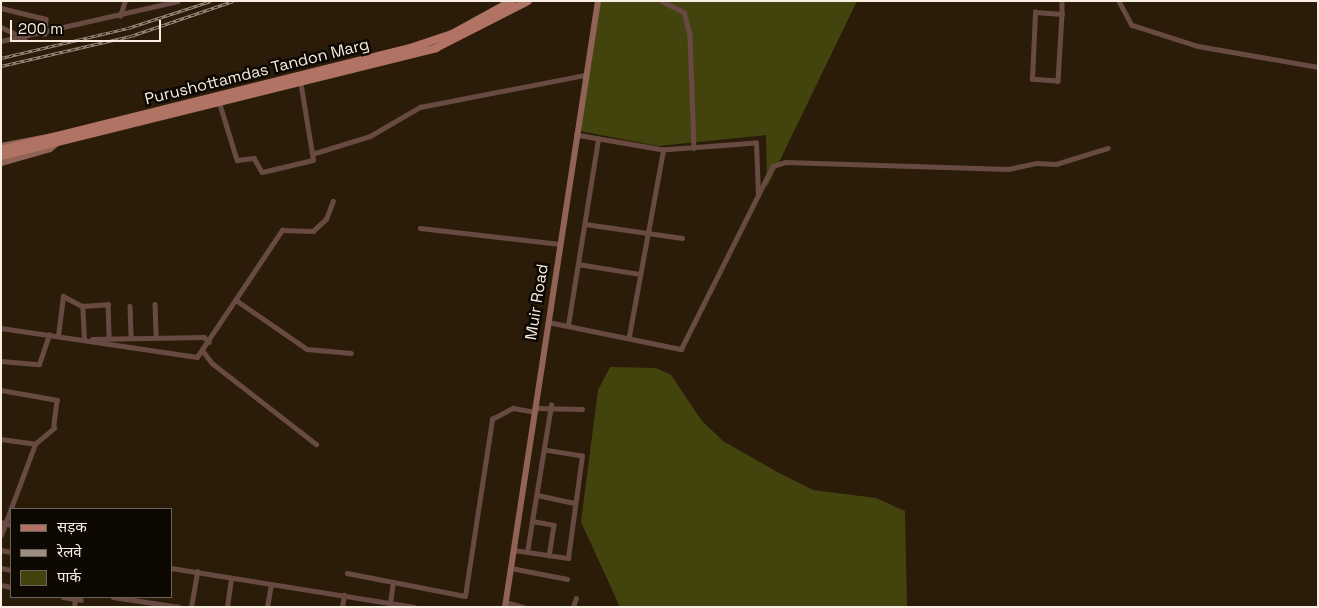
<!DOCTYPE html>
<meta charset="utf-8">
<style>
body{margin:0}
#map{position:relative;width:1319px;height:608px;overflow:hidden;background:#2b1c0a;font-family:"Space Grotesk","Noto Sans Devanagari",sans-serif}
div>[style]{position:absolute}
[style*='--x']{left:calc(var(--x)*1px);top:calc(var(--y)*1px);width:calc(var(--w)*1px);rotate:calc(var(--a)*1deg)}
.green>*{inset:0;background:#43440d}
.street>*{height:4.5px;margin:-2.25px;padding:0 2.25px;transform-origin:2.25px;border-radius:2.25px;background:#684a43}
.secondary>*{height:6px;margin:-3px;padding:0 3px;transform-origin:3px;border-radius:3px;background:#916256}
.primary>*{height:8px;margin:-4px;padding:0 4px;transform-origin:4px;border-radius:4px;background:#b17364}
.rail>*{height:3px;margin-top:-1.5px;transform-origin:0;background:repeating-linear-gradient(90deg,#0e0803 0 4px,#9c8f81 0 8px);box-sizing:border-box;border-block:1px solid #9c8f81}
span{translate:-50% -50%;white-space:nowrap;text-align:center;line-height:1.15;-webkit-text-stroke:5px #0e0803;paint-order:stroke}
.street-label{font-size:16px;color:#f7ede1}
.frame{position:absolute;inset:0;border:2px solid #f7ede1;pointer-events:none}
.legend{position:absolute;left:10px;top:508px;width:162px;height:90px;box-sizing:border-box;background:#0e0803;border:1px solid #6b645c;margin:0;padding:6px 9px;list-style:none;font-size:15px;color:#f7ede1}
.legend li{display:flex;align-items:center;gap:10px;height:25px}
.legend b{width:25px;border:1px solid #6b645c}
.scale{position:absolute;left:10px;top:20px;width:151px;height:22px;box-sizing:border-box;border:2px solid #f7ede1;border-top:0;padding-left:6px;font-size:15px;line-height:18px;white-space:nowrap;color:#f7ede1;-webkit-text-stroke:4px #0e0803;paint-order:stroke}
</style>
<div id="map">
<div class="green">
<i style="clip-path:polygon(599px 1px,857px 1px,767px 187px,766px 135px,658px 146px,580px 131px)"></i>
<i style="clip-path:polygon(610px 367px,656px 368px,671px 375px,702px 421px,723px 441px,781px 474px,813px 490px,876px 498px,905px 511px,907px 607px,620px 607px,581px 522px,598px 390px)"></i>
</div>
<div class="street">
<i style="--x:662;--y:1;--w:25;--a:27"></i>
<i style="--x:684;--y:12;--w:24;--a:75"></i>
<i style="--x:690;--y:35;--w:113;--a:88"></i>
<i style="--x:1062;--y:1;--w:13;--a:90"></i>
<i style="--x:1062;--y:14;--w:67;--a:93.4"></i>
<i style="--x:1058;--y:81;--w:26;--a:-176"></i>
<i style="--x:1032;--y:79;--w:67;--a:-87.4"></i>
<i style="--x:1035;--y:12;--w:27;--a:4"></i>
<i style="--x:1119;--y:1;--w:27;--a:62"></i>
<i style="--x:1132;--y:25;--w:69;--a:17.7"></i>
<i style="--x:1198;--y:46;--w:122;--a:9.9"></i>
<i style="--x:1;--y:8;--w:46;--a:13.7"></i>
<i style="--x:46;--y:19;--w:15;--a:94"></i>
<i style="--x:120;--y:16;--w:16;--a:-72"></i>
<i style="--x:1;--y:27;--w:26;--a:25"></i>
<i style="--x:1;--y:41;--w:181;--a:-12.7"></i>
<i style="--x:219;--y:101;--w:62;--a:73"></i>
<i style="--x:237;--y:160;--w:17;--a:-7"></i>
<i style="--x:254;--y:158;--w:16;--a:60"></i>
<i style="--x:262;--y:172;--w:52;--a:-13.2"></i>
<i style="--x:313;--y:160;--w:80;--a:-99.3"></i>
<i style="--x:312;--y:154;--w:61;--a:-17.2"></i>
<i style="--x:370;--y:136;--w:58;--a:-30.1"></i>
<i style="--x:420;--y:107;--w:168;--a:-11"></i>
<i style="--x:759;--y:193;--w:30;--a:-63"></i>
<i style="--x:773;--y:166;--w:13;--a:-18"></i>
<i style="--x:785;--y:162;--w:223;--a:1.8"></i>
<i style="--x:1008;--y:169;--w:29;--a:-12"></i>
<i style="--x:1036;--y:163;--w:20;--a:3"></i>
<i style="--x:1056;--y:164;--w:54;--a:-17.1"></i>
<i style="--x:585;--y:224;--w:98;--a:8.2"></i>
<i style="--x:420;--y:228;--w:141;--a:6.5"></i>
<i style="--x:578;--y:264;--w:63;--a:9.2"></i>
<i style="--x:236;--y:300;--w:86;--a:34.6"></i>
<i style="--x:307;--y:349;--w:44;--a:5.2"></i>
<i style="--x:155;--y:304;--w:33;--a:88"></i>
<i style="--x:130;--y:306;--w:31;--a:88"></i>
<i style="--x:548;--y:322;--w:136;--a:11.5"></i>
<i style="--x:681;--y:349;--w:172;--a:-63.4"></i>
<i style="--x:758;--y:195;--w:52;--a:-92.2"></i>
<i style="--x:756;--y:143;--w:93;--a:175.7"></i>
<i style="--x:663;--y:150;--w:88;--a:-170.2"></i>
<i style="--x:568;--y:325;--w:188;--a:-80.8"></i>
<i style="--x:1;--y:328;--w:198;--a:8.4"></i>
<i style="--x:197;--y:357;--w:153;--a:-56.2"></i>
<i style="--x:282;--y:230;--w:31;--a:2"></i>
<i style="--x:313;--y:231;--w:18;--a:-43"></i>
<i style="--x:326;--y:219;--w:19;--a:-69"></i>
<i style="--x:58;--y:336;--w:40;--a:-82.9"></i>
<i style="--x:63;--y:296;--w:21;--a:28"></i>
<i style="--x:629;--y:336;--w:189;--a:-79.6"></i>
<i style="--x:84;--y:339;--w:33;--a:-93"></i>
<i style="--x:82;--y:306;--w:26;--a:-4"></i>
<i style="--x:108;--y:304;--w:33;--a:88"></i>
<i style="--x:92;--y:339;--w:112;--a:-1"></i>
<i style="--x:204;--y:337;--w:7;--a:45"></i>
<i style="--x:203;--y:351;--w:15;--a:53"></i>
<i style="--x:212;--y:363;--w:132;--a:37.9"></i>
<i style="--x:1;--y:361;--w:38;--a:5"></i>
<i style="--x:39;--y:364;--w:31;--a:-71"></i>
<i style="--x:1;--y:390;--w:57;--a:10.1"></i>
<i style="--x:57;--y:400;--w:26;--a:97"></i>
<i style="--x:535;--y:408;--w:47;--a:1.2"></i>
<i style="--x:1;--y:439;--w:34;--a:8"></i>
<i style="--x:537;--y:495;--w:39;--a:12"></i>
<i style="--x:532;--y:521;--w:22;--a:10"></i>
<i style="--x:554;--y:525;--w:31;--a:99"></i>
<i style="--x:1;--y:522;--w:10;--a:17"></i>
<i style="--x:1;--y:535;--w:97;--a:-69.5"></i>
<i style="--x:35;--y:444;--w:25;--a:-40"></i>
<i style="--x:1;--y:550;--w:10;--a:11"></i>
<i style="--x:514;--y:550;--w:55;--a:8.4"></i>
<i style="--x:568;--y:558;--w:103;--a:-82.2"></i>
<i style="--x:582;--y:456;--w:37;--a:-171"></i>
<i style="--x:527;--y:552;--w:149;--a:-80.7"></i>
<i style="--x:1;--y:568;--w:10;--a:11"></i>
<i style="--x:171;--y:568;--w:246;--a:9.1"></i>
<i style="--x:511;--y:568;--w:57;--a:11.1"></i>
<i style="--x:347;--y:573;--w:120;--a:11"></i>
<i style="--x:465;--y:596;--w:179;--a:-81.3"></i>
<i style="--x:492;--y:419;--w:24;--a:-28"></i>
<i style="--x:513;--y:408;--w:22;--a:10"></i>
<i style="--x:1;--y:585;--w:10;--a:11"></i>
<i style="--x:63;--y:597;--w:18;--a:9"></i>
<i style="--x:113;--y:597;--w:67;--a:8.6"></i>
<i style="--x:506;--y:602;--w:19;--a:16"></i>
<i style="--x:390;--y:603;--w:21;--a:-82"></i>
<i style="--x:74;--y:607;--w:8;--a:-83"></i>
<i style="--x:191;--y:607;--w:36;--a:-80"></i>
<i style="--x:227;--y:607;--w:29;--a:-82"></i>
<i style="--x:267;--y:607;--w:23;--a:-80"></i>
<i style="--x:342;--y:607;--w:12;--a:-81"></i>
<i style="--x:573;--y:607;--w:9;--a:-72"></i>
</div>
<div class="secondary">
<i style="--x:1;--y:146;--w:58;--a:-10.9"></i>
<i style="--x:1;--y:163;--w:51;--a:-15.9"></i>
<i style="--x:50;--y:149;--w:13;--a:-39"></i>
<i style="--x:505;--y:607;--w:613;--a:-81.28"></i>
</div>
<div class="primary">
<i style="--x:1;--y:150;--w:422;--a:-14"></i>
<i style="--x:410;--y:48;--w:44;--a:-18.4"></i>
<i style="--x:452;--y:34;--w:68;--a:-28.8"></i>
<i style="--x:1;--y:156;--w:448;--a:-13.9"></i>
<i style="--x:436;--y:48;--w:103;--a:-27.1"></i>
</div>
<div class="rail">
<i style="--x:1;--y:58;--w:130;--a:-13.3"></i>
<i style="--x:128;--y:28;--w:87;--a:-18"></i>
<i style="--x:1;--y:66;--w:133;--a:-13"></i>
<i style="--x:131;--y:36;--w:108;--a:-18.9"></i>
</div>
<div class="street-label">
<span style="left:257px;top:72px;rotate:-14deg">Purushottamdas Tandon Marg</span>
<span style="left:537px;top:302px;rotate:-81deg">Muir Road</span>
</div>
<div class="frame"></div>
<ul class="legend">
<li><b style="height:6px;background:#b17364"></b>सड़क</li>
<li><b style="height:6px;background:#9c8f81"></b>रेलवे</li>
<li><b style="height:14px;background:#43440d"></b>पार्क</li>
</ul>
<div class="scale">200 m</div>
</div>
